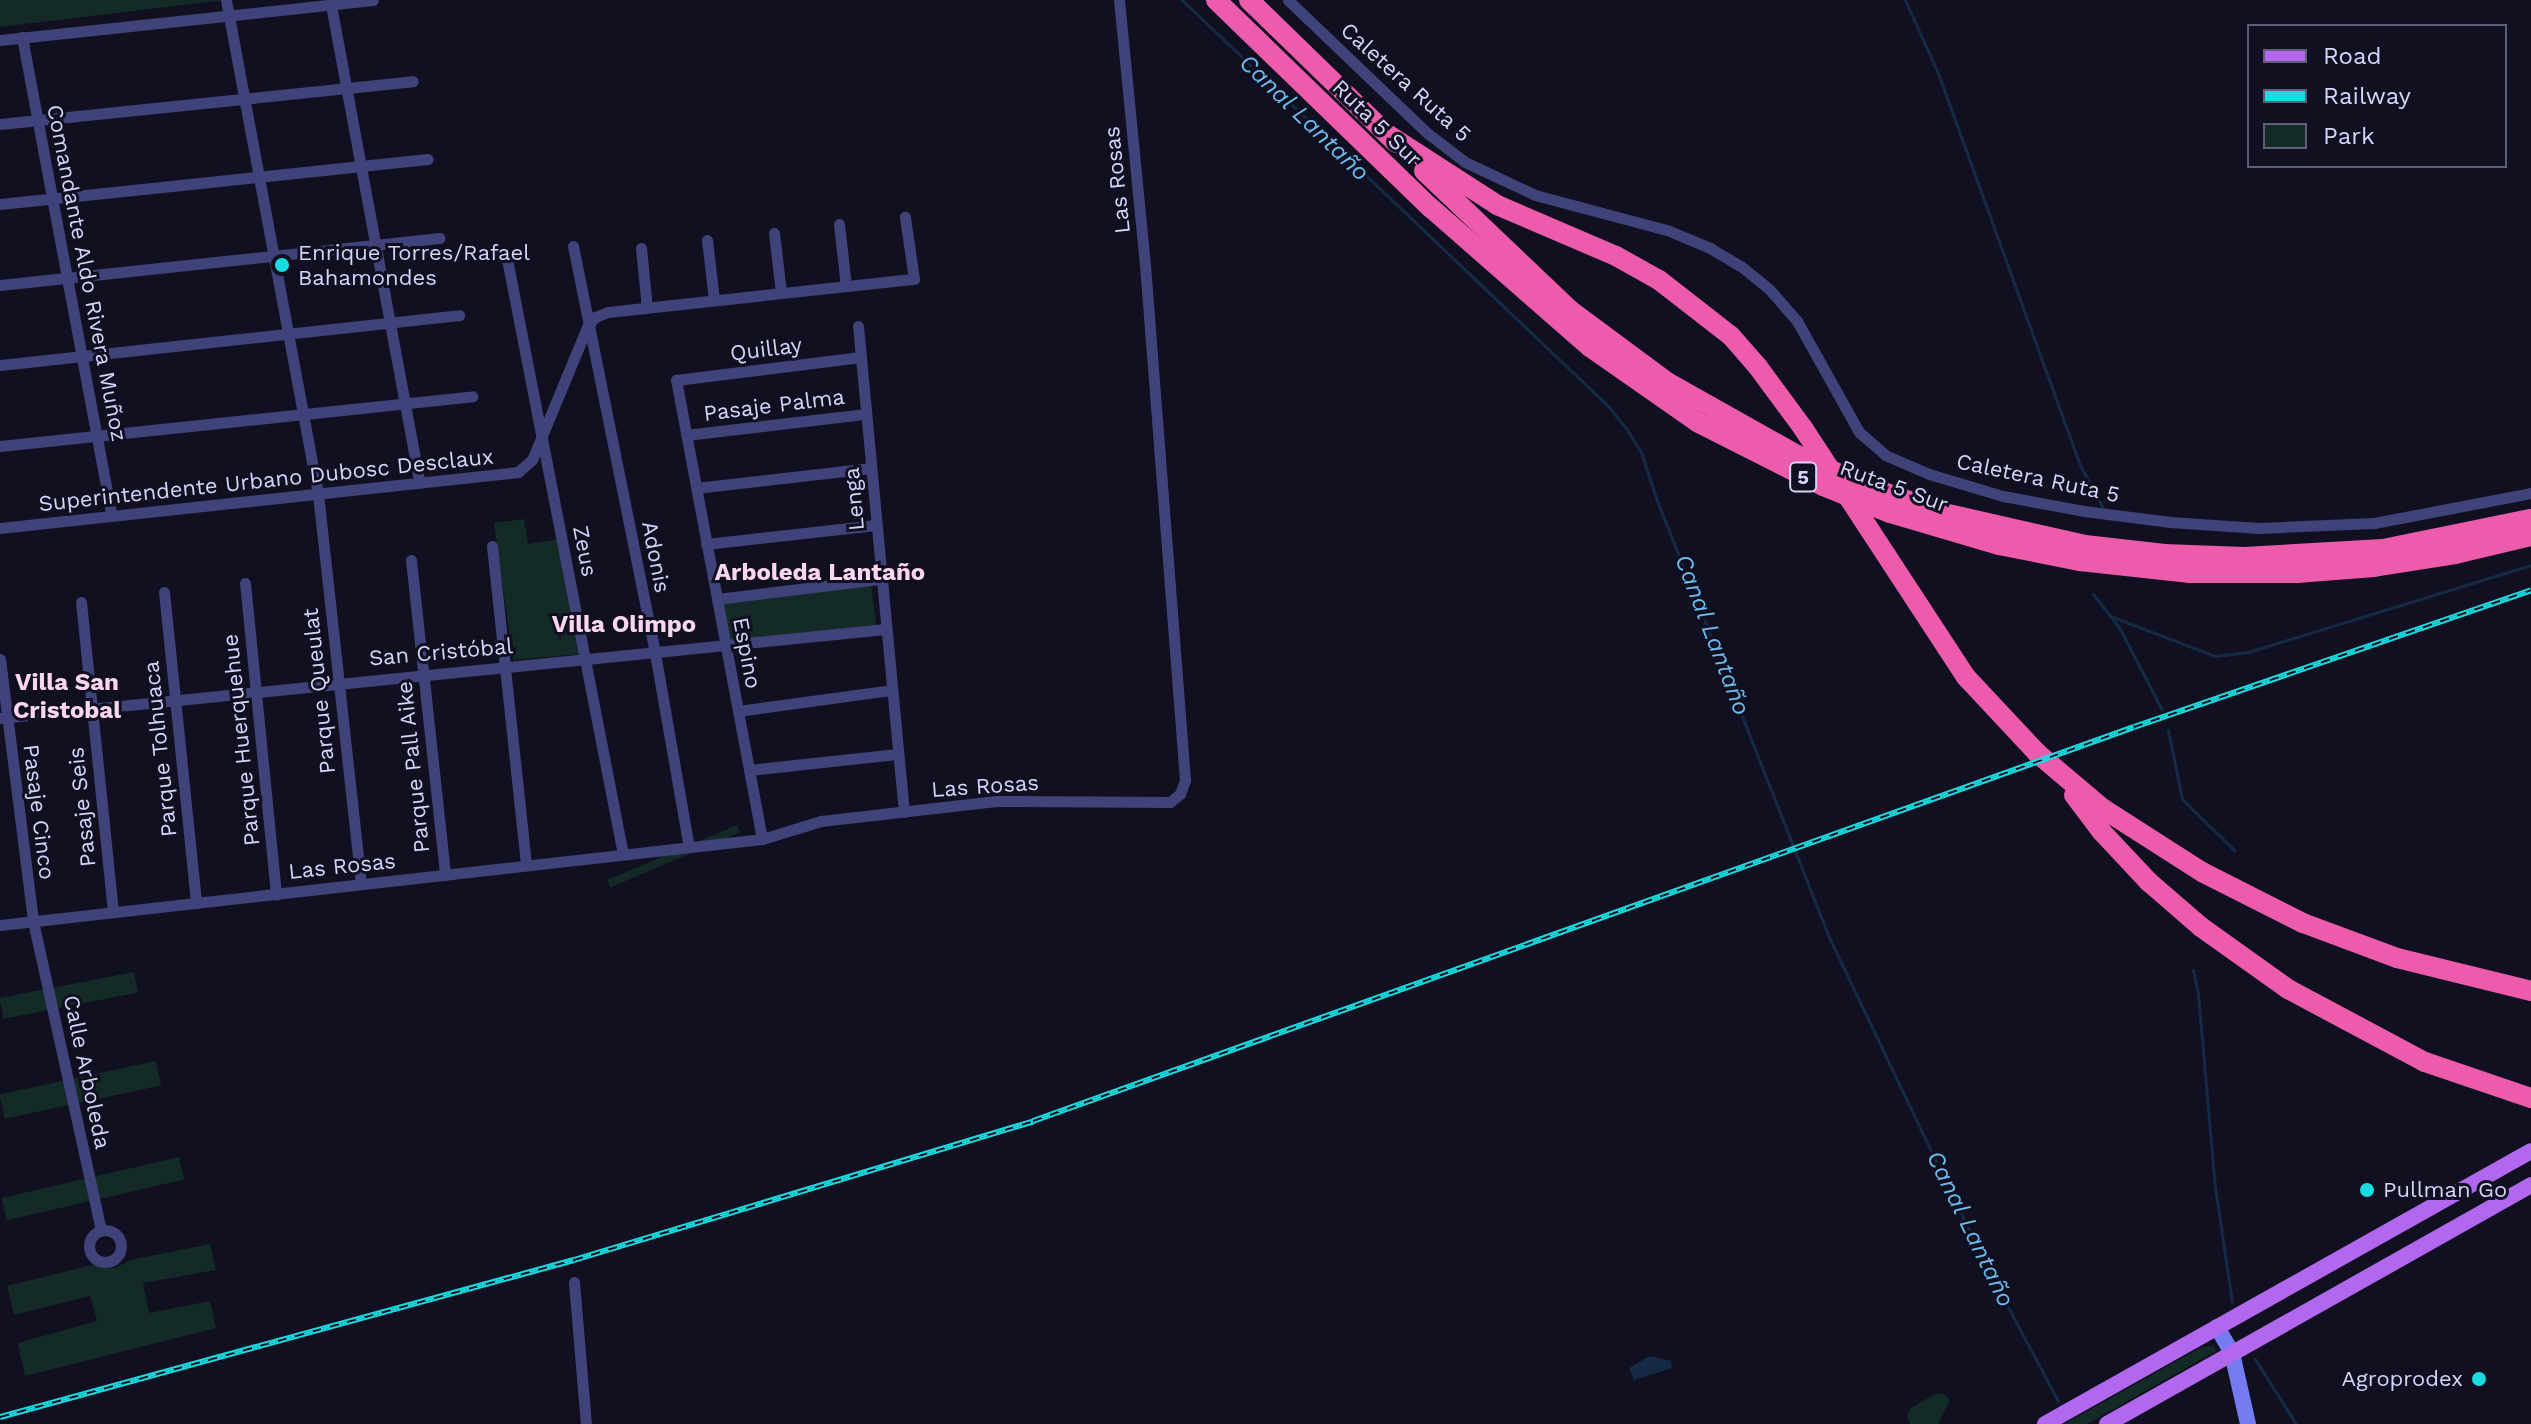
<!DOCTYPE html>
<meta charset="utf-8">
<style>
body{margin:0}
#map{position:relative;width:2531px;height:1424px;overflow:hidden;background:#111020;font-family:"Work Sans",sans-serif}
div>[style]{position:absolute}
[style*='--x']{left:calc(var(--x)*1px);top:calc(var(--y)*1px);width:calc(var(--w)*1px);rotate:calc(var(--a)*1deg)}
.green>*{inset:0;background:#132a27;transform-origin:0 0}
.water>*{inset:0;background:#152b45}
.stream>*{height:3px;margin:-1.5px;padding:0 1.5px;transform-origin:1.5px;border-radius:1.5px;background:#152b45}
.minor>*{height:11px;margin:-5.5px;padding:0 5.5px;transform-origin:5.5px;border-radius:5.5px;background:#40427a}
.minor>.ring{margin:-5.5px;padding:0;box-sizing:content-box;background:none;border:11px solid #40427a;border-radius:50%}
.secondary>*{height:16px;margin:-8px;padding:0 8px;transform-origin:8px;border-radius:8px;background:#757bf0}
.primary>*{height:16px;margin:-8px;padding:0 8px;transform-origin:8px;border-radius:8px;background:#b167ee}
.motorway>*{height:20px;margin:-10px;padding:0 10px;transform-origin:10px;border-radius:10px;background:#ed5cac}
.rail>*{height:6px;margin-top:-3px;transform-origin:0;background:repeating-linear-gradient(90deg,#111020 0 9px,#19dce1 0 18px);box-sizing:border-box;border-block:2px solid #19dce1}
.dots>*{width:22px;height:22px;translate:-50% -50%;box-sizing:border-box;border:4px solid #111020;border-radius:50%}
span{translate:-50% -50%;white-space:nowrap;text-align:center;line-height:1.15;-webkit-text-stroke:6px #111020;paint-order:stroke}
.shield-label span{padding:2px 6px;background:#111020;border:2px solid;border-radius:6px;-webkit-text-stroke-width:0}
.shield-label{font-size:20px;color:#d5d4fa;font-weight:700}
.street-label{font-size:22px;color:#d5d4fa}
.poi-label{font-size:22px;color:#d5d4fa}
.left{translate:0 -50%;text-align:left}
.right{translate:-100% -50%;text-align:right}
.water-label{font-size:24px;color:#6dbcef;font-style:italic}
.neighbourhood-label{font-size:24px;color:#fad6f0;font-weight:700}
.legend{position:absolute;left:2247px;top:24px;width:260px;height:144px;box-sizing:border-box;background:#111020;border:2px solid #5f5e77;margin:0;padding:10px 14px;list-style:none;font-size:24px;color:#d5d4fa}
.legend li{display:flex;align-items:center;gap:16px;height:40px}
.legend b{width:40px;border:2px solid #5f5e77}
</style>
<div id="map">
<div class="green">
<i style="clip-path:polygon(0 0,225px 0,0 27px)"></i>
<i style="clip-path:polygon(524px 519px,528px 544px,560px 539px,583px 654px,513px 660px,494px 523px)"></i>
<i style="left:871px;top:584px;width:41px;height:150px;rotate:83deg"></i>
<i style="left:737px;top:825px;width:8px;height:141px;rotate:67deg"></i>
<i style="left:134px;top:972px;width:21px;height:137px;rotate:79deg"></i>
<i style="left:156px;top:1061px;width:25px;height:160px;rotate:78deg"></i>
<i style="left:179px;top:1157px;width:23px;height:182px;rotate:77deg"></i>
<i style="clip-path:polygon(210px 1244px,216px 1270px,143px 1283px,149px 1313px,210px 1301px,216px 1328px,25px 1376px,18px 1343px,97px 1321px,90px 1296px,14px 1315px,7px 1286px,92px 1265px,115px 1268px,130px 1260px)"></i>
<i style="clip-path:polygon(2214px 1346px,2216px 1351px,2087px 1424px,2064px 1424px,2202px 1347px)"></i>
<i style="clip-path:polygon(1935px 1394px,1944px 1394px,1950px 1400px,1938px 1424px,1910px 1424px,1907px 1414px,1911px 1408px)"></i>
</div>
<div class="water">
<i style="clip-path:polygon(1650px 1356px,1671px 1361px,1672px 1368px,1634px 1380px,1629px 1368px)"></i>
</div>
<div class="stream">
<i style="--x:1182;--y:0;--w:588;--a:43.62"></i>
<i style="--x:1608;--y:406;--w:28;--a:51"></i>
<i style="--x:1626;--y:428;--w:28;--a:58"></i>
<i style="--x:1641;--y:452;--w:48;--a:71.9"></i>
<i style="--x:1656;--y:498;--w:467;--a:68.5"></i>
<i style="--x:1827;--y:933;--w:360;--a:64.5"></i>
<i style="--x:1982;--y:1258;--w:162;--a:62"></i>
<i style="--x:1905;--y:0;--w:80;--a:65.7"></i>
<i style="--x:1938;--y:73;--w:417;--a:70.1"></i>
<i style="--x:2080;--y:465;--w:49;--a:61.9"></i>
<i style="--x:2093;--y:594;--w:42;--a:51.8"></i>
<i style="--x:2119;--y:627;--w:93;--a:62.6"></i>
<i style="--x:2110;--y:616;--w:112;--a:20.9"></i>
<i style="--x:2215;--y:656;--w:33;--a:-7"></i>
<i style="--x:2248;--y:652;--w:296;--a:-17.1"></i>
<i style="--x:2168;--y:730;--w:70;--a:78.5"></i>
<i style="--x:2182;--y:799;--w:73;--a:44.4"></i>
<i style="--x:2193;--y:970;--w:25;--a:78"></i>
<i style="--x:2198;--y:994;--w:194;--a:85"></i>
<i style="--x:2215;--y:1187;--w:116;--a:81.6"></i>
<i style="--x:2255;--y:1359;--w:77;--a:57.8"></i>
</div>
<div class="minor">
<i style="--x:226;--y:0;--w:502;--a:79.45"></i>
<i style="--x:318;--y:494;--w:392;--a:83.7"></i>
<i style="--x:1288;--y:0;--w:191;--a:43.7"></i>
<i style="--x:1426;--y:132;--w:49;--a:37.6"></i>
<i style="--x:1465;--y:162;--w:77;--a:25.2"></i>
<i style="--x:1535;--y:195;--w:137;--a:14.9"></i>
<i style="--x:1667;--y:230;--w:47;--a:22.7"></i>
<i style="--x:1710;--y:248;--w:37;--a:31"></i>
<i style="--x:1742;--y:267;--w:36;--a:39"></i>
<i style="--x:1770;--y:290;--w:41;--a:48.9"></i>
<i style="--x:1797;--y:321;--w:127;--a:60.8"></i>
<i style="--x:1859;--y:432;--w:35;--a:41"></i>
<i style="--x:1885;--y:455;--w:48;--a:23.4"></i>
<i style="--x:1929;--y:474;--w:77;--a:16.6"></i>
<i style="--x:2003;--y:496;--w:82;--a:10.5"></i>
<i style="--x:2084;--y:511;--w:87;--a:7.3"></i>
<i style="--x:2170;--y:522;--w:89;--a:3.9"></i>
<i style="--x:2259;--y:528;--w:115;--a:-2.5"></i>
<i style="--x:2374;--y:523;--w:160;--a:-10.8"></i>
<i style="--x:331;--y:5;--w:486;--a:79.5"></i>
<i style="--x:22;--y:37;--w:487;--a:79.4"></i>
<i style="--x:0;--y:40;--w:375;--a:-6.1"></i>
<i style="--x:0;--y:124;--w:415;--a:-5.9"></i>
<i style="--x:0;--y:204;--w:430;--a:-6"></i>
<i style="--x:839;--y:224;--w:62;--a:83.6"></i>
<i style="--x:774;--y:233;--w:60;--a:83.3"></i>
<i style="--x:707;--y:240;--w:60;--a:83.3"></i>
<i style="--x:573;--y:246;--w:415;--a:78.6"></i>
<i style="--x:655;--y:653;--w:197;--a:80.1"></i>
<i style="--x:641;--y:248;--w:60;--a:84.3"></i>
<i style="--x:506;--y:254;--w:611;--a:78.97"></i>
<i style="--x:0;--y:285;--w:442;--a:-6.1"></i>
<i style="--x:858;--y:326;--w:488;--a:84.6"></i>
<i style="--x:0;--y:365;--w:462;--a:-6.2"></i>
<i style="--x:686;--y:435;--w:181;--a:-6.7"></i>
<i style="--x:0;--y:446;--w:475;--a:-6"></i>
<i style="--x:696;--y:488;--w:176;--a:-6.5"></i>
<i style="--x:0;--y:528;--w:521;--a:-6.17"></i>
<i style="--x:518;--y:472;--w:18;--a:-41"></i>
<i style="--x:532;--y:460;--w:144;--a:-67.5"></i>
<i style="--x:587;--y:327;--w:13;--a:-51"></i>
<i style="--x:595;--y:317;--w:14;--a:-21"></i>
<i style="--x:608;--y:312;--w:308;--a:-6.2"></i>
<i style="--x:914;--y:279;--w:63;--a:-98.3"></i>
<i style="--x:706;--y:544;--w:171;--a:-6.4"></i>
<i style="--x:492;--y:546;--w:321;--a:83.9"></i>
<i style="--x:411;--y:560;--w:317;--a:83.8"></i>
<i style="--x:245;--y:583;--w:313;--a:84.3"></i>
<i style="--x:164;--y:592;--w:313;--a:84.1"></i>
<i style="--x:717;--y:599;--w:165;--a:-7"></i>
<i style="--x:81;--y:602;--w:312;--a:84.1"></i>
<i style="--x:0;--y:659;--w:264;--a:82.8"></i>
<i style="--x:33;--y:921;--w:317;--a:77.6"></i>
<i style="--x:738;--y:711;--w:154;--a:-7.8"></i>
<i style="--x:0;--y:718;--w:890;--a:-5.74"></i>
<i style="--x:749;--y:770;--w:149;--a:-6.2"></i>
<i style="--x:762;--y:839;--w:467;--a:-100.6"></i>
<i style="--x:676;--y:380;--w:186;--a:-7.1"></i>
<i style="--x:0;--y:925;--w:767;--a:-6.44"></i>
<i style="--x:762;--y:839;--w:62;--a:-17"></i>
<i style="--x:821;--y:821;--w:176;--a:-6.5"></i>
<i style="--x:996;--y:801;--w:174;--a:0.3"></i>
<i style="--x:1170;--y:802;--w:13;--a:-39"></i>
<i style="--x:1180;--y:794;--w:15;--a:-70"></i>
<i style="--x:1185;--y:780;--w:517;--a:-94.44"></i>
<i style="--x:1145;--y:265;--w:266;--a:-95.6"></i>
<i class="ring" style="left:89px;top:1230px;width:21px;height:21px"></i>
<i style="--x:574;--y:1282;--w:143;--a:85.2"></i>
</div>
<div class="secondary">
<i style="--x:2217;--y:1327;--w:30;--a:60"></i>
<i style="--x:2232;--y:1353;--w:73;--a:77.3"></i>
</div>
<div class="primary">
<i style="--x:2045;--y:1424;--w:557;--a:-29.32"></i>
<i style="--x:2107;--y:1424;--w:487;--a:-29.4"></i>
</div>
<div class="motorway">
<i style="--x:1216;--y:0;--w:299;--a:44.1"></i>
<i style="--x:1431;--y:208;--w:211;--a:41.2"></i>
<i style="--x:1590;--y:347;--w:131;--a:35"></i>
<i style="--x:1697;--y:422;--w:141;--a:26.9"></i>
<i style="--x:1823;--y:486;--w:72;--a:21.9"></i>
<i style="--x:1890;--y:513;--w:114;--a:16.4"></i>
<i style="--x:1999;--y:545;--w:83;--a:11.2"></i>
<i style="--x:2080;--y:561;--w:111;--a:6.2"></i>
<i style="--x:2190;--y:573;--w:107;--a:0"></i>
<i style="--x:2297;--y:573;--w:77;--a:-4.5"></i>
<i style="--x:2374;--y:567;--w:82;--a:-9.1"></i>
<i style="--x:2455;--y:554;--w:78;--a:-13.3"></i>
<i style="--x:1249;--y:0;--w:205;--a:44.2"></i>
<i style="--x:1387;--y:134;--w:131;--a:32.8"></i>
<i style="--x:1497;--y:205;--w:129;--a:23.2"></i>
<i style="--x:1616;--y:256;--w:49;--a:29.2"></i>
<i style="--x:1659;--y:280;--w:91;--a:37.9"></i>
<i style="--x:1731;--y:336;--w:41;--a:48.9"></i>
<i style="--x:1758;--y:367;--w:76;--a:53.6"></i>
<i style="--x:1803;--y:428;--w:298;--a:56.8"></i>
<i style="--x:1966;--y:677;--w:104;--a:46.9"></i>
<i style="--x:2037;--y:753;--w:85;--a:40.2"></i>
<i style="--x:2102;--y:808;--w:119;--a:32.6"></i>
<i style="--x:2202;--y:872;--w:113;--a:26.8"></i>
<i style="--x:2303;--y:923;--w:100;--a:20.4"></i>
<i style="--x:2397;--y:958;--w:138;--a:13.8"></i>
<i style="--x:1424;--y:171;--w:202;--a:43.6"></i>
<i style="--x:1570;--y:310;--w:121;--a:36.6"></i>
<i style="--x:1667;--y:382;--w:149;--a:29.3"></i>
<i style="--x:1797;--y:455;--w:79;--a:24"></i>
<i style="--x:1869;--y:487;--w:79;--a:19.1"></i>
<i style="--x:1944;--y:513;--w:145;--a:12.8"></i>
<i style="--x:2085;--y:545;--w:80;--a:6.5"></i>
<i style="--x:2164;--y:554;--w:80;--a:2.1"></i>
<i style="--x:2244;--y:557;--w:139;--a:-3.3"></i>
<i style="--x:2383;--y:549;--w:151;--a:-11.5"></i>
<i style="--x:2074;--y:795;--w:46;--a:52.9"></i>
<i style="--x:2102;--y:832;--w:69;--a:46.8"></i>
<i style="--x:2149;--y:882;--w:69;--a:40.9"></i>
<i style="--x:2201;--y:927;--w:107;--a:35.5"></i>
<i style="--x:2288;--y:989;--w:155;--a:28.1"></i>
<i style="--x:2425;--y:1062;--w:112;--a:18.8"></i>
</div>
<div class="rail">
<i style="--x:0;--y:1417;--w:595;--a:-15.3"></i>
<i style="--x:574;--y:1260;--w:480;--a:-16.8"></i>
<i style="--x:1033;--y:1121;--w:1169;--a:-19.69"></i>
<i style="--x:2134;--y:727;--w:420;--a:-19"></i>
</div>
<div class="dots">
<i style="left:282px;top:265px;background:#19dce1"></i>
<i style="left:2367px;top:1190px;background:#19dce1"></i>
<i style="left:2479px;top:1379px;background:#19dce1"></i>
</div>
<div class="shield-label">
<span style="left:1803px;top:477px">5</span>
</div>
<div class="street-label">
<span style="left:1406px;top:82px;rotate:42deg">Caletera Ruta 5</span>
<span style="left:1377px;top:123px;rotate:44deg">Ruta 5 Sur</span>
<span style="left:1117px;top:180px;rotate:-96deg">Las Rosas</span>
<span style="left:87px;top:273px;rotate:79deg">Comandante Aldo Rivera Muñoz</span>
<span style="left:766px;top:349px;rotate:-7deg">Quillay</span>
<span style="left:774px;top:405px;rotate:-7deg">Pasaje Palma</span>
<span style="left:2038px;top:478px;rotate:12deg">Caletera Ruta 5</span>
<span style="left:266px;top:480px;rotate:-6deg">Superintendente Urbano Dubosc Desclaux</span>
<span style="left:1894px;top:486px;rotate:20deg">Ruta 5 Sur</span>
<span style="left:854px;top:499px;rotate:-95deg">Lenga</span>
<span style="left:585px;top:551px;rotate:79deg">Zeus</span>
<span style="left:656px;top:557px;rotate:79deg">Adonis</span>
<span style="left:441px;top:652px;rotate:-5deg">San Cristóbal</span>
<span style="left:747px;top:653px;rotate:79deg">Espino</span>
<span style="left:319px;top:691px;rotate:-96deg">Parque Queulat</span>
<span style="left:241px;top:740px;rotate:-96deg">Parque Huerquehue</span>
<span style="left:160px;top:749px;rotate:-96deg">Parque Tolhuaca</span>
<span style="left:413px;top:767px;rotate:-96deg">Parque Pall Aike</span>
<span style="left:985px;top:786px;rotate:-4deg">Las Rosas</span>
<span style="left:82px;top:807px;rotate:-96deg">Pasaje Seis</span>
<span style="left:39px;top:812px;rotate:83deg">Pasaje Cinco</span>
<span style="left:342px;top:866px;rotate:-6deg">Las Rosas</span>
<span style="left:87px;top:1072px;rotate:78deg">Calle Arboleda</span>
</div>
<div class="poi-label">
<span class="left" style="left:298px;top:265px">Enrique Torres/Rafael<br>Bahamondes</span>
<span class="left" style="left:2383px;top:1190px">Pullman Go</span>
<span class="right" style="left:2463px;top:1379px">Agroprodex</span>
</div>
<div class="water-label">
<span style="left:1304px;top:118px;rotate:44deg">Canal Lantaño</span>
<span style="left:1712px;top:635px;rotate:69deg">Canal Lantaño</span>
<span style="left:1970px;top:1229px;rotate:64deg">Canal Lantaño</span>
</div>
<div class="neighbourhood-label">
<span style="left:820px;top:573px">Arboleda Lantaño</span>
<span style="left:624px;top:625px">Villa Olimpo</span>
<span style="left:67px;top:697px">Villa San<br>Cristobal</span>
</div>
<ul class="legend">
<li><b style="height:10px;background:#b167ee"></b>Road</li>
<li><b style="height:10px;background:#19dce1"></b>Railway</li>
<li><b style="height:22px;background:#132a27"></b>Park</li>
</ul>
</div>
